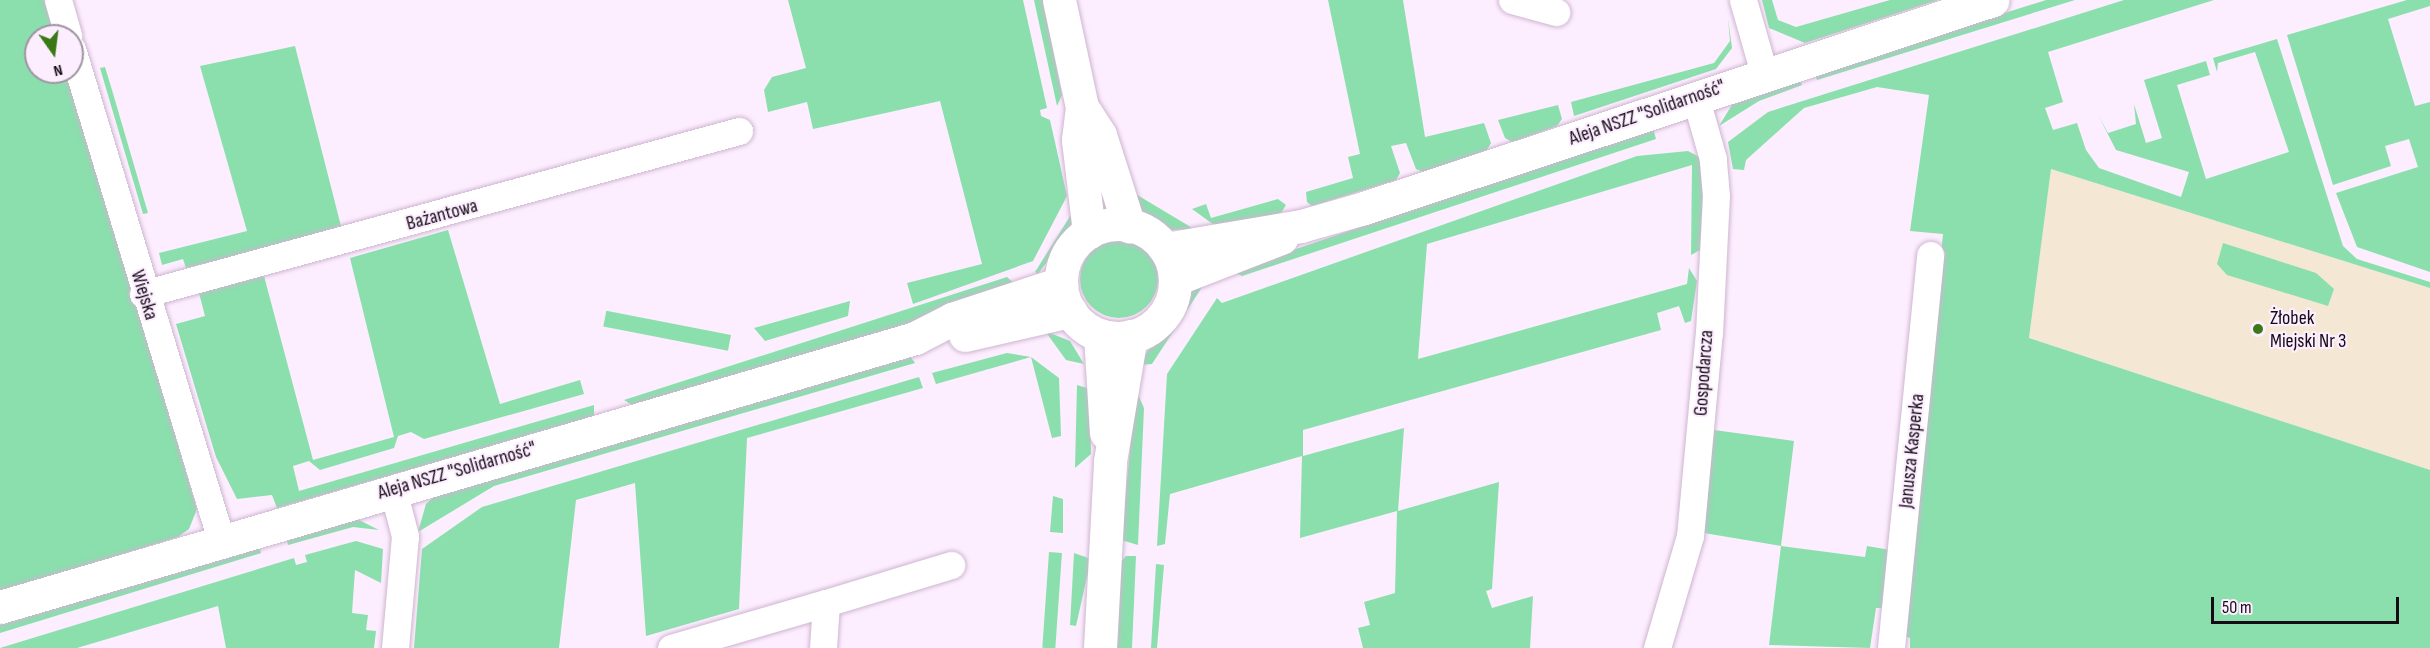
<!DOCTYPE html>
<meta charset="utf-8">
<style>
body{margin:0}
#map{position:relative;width:2430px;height:648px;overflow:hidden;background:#fdeeff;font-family:"Sofia Sans Condensed",sans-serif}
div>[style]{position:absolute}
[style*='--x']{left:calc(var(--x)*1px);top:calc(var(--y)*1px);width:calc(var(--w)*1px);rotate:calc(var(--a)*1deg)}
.education>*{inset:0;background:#f4e8d4}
.green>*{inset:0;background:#8adfad;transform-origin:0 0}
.round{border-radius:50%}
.roads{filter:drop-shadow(0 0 2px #ceb5d0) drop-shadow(0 0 2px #ceb5d0)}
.minor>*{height:27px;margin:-13.5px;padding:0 13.5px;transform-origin:13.5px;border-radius:13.5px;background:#fff}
.tertiary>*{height:33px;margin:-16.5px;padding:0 16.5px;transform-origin:16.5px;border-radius:16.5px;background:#fff}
.tertiary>.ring{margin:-16.5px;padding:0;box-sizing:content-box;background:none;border:33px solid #fff;border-radius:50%}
.dots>*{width:16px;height:16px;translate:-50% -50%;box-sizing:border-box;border:3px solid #fdeeff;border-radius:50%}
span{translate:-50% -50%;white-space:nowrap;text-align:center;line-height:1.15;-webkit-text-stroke:4.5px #fdeeff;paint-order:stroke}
.street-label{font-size:20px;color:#150c16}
.poi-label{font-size:20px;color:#150c16}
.left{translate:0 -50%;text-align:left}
.north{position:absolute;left:24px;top:24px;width:60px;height:60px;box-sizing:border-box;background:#fdeeff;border:2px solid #a094a2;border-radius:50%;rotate:166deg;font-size:16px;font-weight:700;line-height:24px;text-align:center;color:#150c16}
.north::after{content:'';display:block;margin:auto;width:21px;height:27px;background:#3a7916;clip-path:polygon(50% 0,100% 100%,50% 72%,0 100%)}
.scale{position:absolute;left:2211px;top:597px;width:188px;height:27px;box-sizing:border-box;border:3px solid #150c16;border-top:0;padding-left:8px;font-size:18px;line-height:21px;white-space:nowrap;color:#150c16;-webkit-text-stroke:4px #fdeeff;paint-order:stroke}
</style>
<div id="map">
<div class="education">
<i style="clip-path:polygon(2051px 169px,2430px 288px,2430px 470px,2029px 338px)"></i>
</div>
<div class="green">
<i style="clip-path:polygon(0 0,46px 0,57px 36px,36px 36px,36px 72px,68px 72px,197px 509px,189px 529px,178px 537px,0 592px)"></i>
<i style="clip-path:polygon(788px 0,1023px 0,1047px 108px,1040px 110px,1041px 116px,1050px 120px,1067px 196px,1033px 261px,913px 304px,907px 283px,982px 264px,940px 101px,813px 129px,807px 102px,768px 112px,764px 90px,772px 77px,806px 68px)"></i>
<i style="clip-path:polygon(1034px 0,1043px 0,1062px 95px,1057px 106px)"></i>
<i style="clip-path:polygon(1328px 0,1403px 0,1425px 137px,1484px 123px,1491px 143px,1487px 150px,1423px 172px,1416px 169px,1406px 143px,1391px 146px,1400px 173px,1396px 180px,1312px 206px,1307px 202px,1306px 192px,1353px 178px,1348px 157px,1360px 154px)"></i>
<i style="clip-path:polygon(1762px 0,1772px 0,1778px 20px,1796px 27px,1890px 0,1938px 0,1805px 43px,1769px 28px)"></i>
<i style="clip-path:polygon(2046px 0,2075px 0,1817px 80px,1815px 73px)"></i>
<i style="clip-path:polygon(2124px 0,2214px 0,2048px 52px,2063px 102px,2045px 108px,2053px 130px,2077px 123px,2086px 150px,2099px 168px,2181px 197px,2189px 172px,2116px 150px,2098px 115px,2108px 133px,2136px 124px,2134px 104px,2146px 143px,2162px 138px,2144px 80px,2206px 61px,2210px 75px,2177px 85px,2206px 179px,2289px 152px,2255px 52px,2218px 63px,2217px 72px,2213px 58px,2277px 39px,2343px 246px,2357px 259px,2430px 282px,2430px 288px,2051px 169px,2029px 338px,2430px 470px,2430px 648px,1910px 648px,1910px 638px,1904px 636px,1943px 234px,1910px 231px,1929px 95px,1877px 87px,1804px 108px,1746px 160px,1744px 170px,1733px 169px,1728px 142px,1768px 112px)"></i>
<i style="clip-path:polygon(2407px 0,2430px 0,2430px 6px,2388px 19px,2415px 106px,2430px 102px,2430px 272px,2357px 247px,2336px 193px,2418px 167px,2409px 139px,2385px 146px,2391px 166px,2333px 185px,2287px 35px)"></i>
<i style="clip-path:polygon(1728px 18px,1732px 48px,1716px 69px,1574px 116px,1571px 102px,1714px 63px,1730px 41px)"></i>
<i style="clip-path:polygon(295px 46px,342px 230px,186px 268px,183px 259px,162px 265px,159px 253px,247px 231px,200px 66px)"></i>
<i style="clip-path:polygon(105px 67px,112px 90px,148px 213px,143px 214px,100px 68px)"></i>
<i style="clip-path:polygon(1800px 78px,1802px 85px,1759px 101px,1719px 126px,1735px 100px)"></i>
<i style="clip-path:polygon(1558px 105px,1562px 119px,1557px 126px,1512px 142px,1505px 138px,1498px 120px)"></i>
<i style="clip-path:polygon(1653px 128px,1656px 139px,1242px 276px,1231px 271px)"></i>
<i style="clip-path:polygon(1688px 151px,1701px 158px,1705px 175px,1702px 249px,1691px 255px,1692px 165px,1427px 244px,1418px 359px,1687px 284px,1689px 268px,1697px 281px,1691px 321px,1685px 323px,1679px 306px,1657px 313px,1661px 330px,1303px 430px,1303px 456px,1404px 428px,1398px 511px,1499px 482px,1492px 589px,1486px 591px,1492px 608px,1533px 596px,1530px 648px,1363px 648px,1358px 628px,1370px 625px,1364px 602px,1395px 593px,1397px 511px,1300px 538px,1302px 456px,1170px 494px,1165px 544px,1157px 546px,1167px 374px,1217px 298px,1222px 303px,1637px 156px)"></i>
<i style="clip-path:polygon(1129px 190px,1189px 226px,1193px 229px,1168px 230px,1152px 221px,1137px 208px)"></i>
<i style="clip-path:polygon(1278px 199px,1286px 205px,1281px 213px,1217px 227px,1192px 209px,1206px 204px,1211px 218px)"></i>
<i style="clip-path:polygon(1074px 210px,1073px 226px,1038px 274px,1035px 272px)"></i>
<i style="clip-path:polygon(448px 230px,500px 404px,580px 380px,584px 394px,424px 439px,411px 432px,398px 436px,394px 448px,320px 470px,309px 461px,293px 466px,299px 491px,594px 405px,594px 416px,277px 508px,272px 495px,237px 499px,216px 457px,176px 324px,205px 316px,199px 293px,264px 276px,313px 460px,394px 437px,350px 258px)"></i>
<i class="round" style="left:1080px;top:240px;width:78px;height:78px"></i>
<i style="clip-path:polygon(2223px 243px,2316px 273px,2334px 289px,2328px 306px,2227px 275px,2217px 264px)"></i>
<i style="clip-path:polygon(1007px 277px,1015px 284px,893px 329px,632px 405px,624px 400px)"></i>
<i style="clip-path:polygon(1206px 281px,1152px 364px,1138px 365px,1189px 293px)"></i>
<i style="clip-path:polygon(850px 301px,848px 316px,765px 341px,754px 328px)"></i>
<i style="clip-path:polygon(1045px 331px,1070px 341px,1084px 364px,1066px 360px)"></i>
<i style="left:731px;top:335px;width:16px;height:127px;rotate:101deg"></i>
<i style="clip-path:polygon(1007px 353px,1031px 357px,1059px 378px,1061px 436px,1052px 438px,1031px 357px,936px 384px,932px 373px)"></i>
<i style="clip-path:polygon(910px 356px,915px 363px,494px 486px,418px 532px,426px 504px,438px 493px)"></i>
<i style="clip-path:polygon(919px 377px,923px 388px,747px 438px,739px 609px,646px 636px,635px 483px,576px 500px,559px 648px,414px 648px,422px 549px,482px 507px)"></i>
<i style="clip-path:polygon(1077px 385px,1090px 389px,1091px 454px,1075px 468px)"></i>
<i style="clip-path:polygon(1136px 390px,1144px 408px,1138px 545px,1121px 540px)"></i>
<i style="clip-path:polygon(1714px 430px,1794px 441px,1781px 546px,1865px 557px,1867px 546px,1890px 550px,1884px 608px,1876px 608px,1870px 648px,1769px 645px,1781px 546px,1704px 533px)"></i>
<i style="clip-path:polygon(1053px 496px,1063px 499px,1063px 533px,1050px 532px)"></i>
<i style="clip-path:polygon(357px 519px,379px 530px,353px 527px,288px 545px,286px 538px)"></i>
<i style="clip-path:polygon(356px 541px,383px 549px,381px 583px,355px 570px,352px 613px,368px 615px,366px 630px,376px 631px,374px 648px,226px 648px,218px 606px,77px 648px,0 648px,294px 558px,296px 565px,307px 562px,305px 555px)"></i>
<i style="clip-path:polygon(259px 545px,261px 553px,0 633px,0 623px)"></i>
<i style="left:1049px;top:552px;width:13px;height:96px;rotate:4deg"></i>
<i style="clip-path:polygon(1074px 553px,1091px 559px,1076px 626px,1070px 625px)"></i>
<i style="clip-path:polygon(1126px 556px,1136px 556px,1132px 648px,1116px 648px,1120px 563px)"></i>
<i style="clip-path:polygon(1156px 564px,1164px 565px,1157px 648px,1151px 648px)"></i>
</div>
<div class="roads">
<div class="minor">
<i style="--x:58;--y:0;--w:37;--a:74"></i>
<i style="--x:1512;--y:0;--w:46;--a:15.3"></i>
<i style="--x:1743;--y:0;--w:76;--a:74"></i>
<i style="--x:72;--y:49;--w:513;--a:73.12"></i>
<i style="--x:143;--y:294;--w:618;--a:-15.3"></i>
<i style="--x:393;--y:490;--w:48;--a:75.4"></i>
<i style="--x:405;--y:536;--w:112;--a:95.1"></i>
<i style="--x:826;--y:603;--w:131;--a:-16.9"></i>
<i style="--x:671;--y:648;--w:161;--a:-16.2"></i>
<i style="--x:826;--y:603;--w:45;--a:93.8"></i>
<i style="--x:1657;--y:648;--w:117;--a:-73.6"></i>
<i style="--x:1690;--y:536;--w:204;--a:-84.7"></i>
<i style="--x:1709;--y:333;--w:137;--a:-87.1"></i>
<i style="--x:1716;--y:196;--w:37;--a:-95"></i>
<i style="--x:1713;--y:159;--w:66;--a:-105.9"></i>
<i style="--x:1891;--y:648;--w:395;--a:-84.3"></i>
</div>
<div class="tertiary">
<i style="--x:1059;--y:0;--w:109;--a:77.9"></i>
<i style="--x:1082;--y:107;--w:33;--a:57"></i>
<i style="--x:1100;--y:135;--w:96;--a:72.3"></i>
<i style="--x:1082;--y:107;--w:33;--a:97"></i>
<i style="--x:1078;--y:140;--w:93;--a:83.2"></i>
<i class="ring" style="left:1061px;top:224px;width:81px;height:81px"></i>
<i style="--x:1165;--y:249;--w:138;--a:-9.6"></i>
<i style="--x:1301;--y:226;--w:66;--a:-15.9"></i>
<i style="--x:1364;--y:208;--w:662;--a:-18.3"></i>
<i style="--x:1175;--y:279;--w:114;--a:-21.1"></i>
<i style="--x:965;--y:335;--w:108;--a:-12.9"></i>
<i style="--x:1100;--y:335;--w:98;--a:86.5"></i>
<i style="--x:0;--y:607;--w:954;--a:-16.38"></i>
<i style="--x:915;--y:338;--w:42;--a:-27.2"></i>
<i style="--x:952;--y:319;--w:115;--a:-18.3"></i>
<i style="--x:1100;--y:648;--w:187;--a:-86.9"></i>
<i style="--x:1110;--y:461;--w:127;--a:-80.5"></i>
</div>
</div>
<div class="dots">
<i style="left:2258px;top:329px;background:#3a7916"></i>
</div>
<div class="street-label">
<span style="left:1647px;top:113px;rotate:-19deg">Aleja NSZZ "Solidarność"</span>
<span style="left:442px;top:215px;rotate:-15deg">Bażantowa</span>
<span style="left:144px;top:295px;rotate:73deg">Wiejska</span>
<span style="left:1704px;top:373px;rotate:-86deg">Gospodarcza</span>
<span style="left:1912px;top:451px;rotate:-84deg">Janusza Kasperka</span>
<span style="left:457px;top:471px;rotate:-16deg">Aleja NSZZ "Solidarność"</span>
</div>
<div class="poi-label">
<span class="left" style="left:2270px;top:330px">Żłobek<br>Miejski Nr 3</span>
</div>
<div class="north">N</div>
<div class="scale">50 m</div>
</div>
